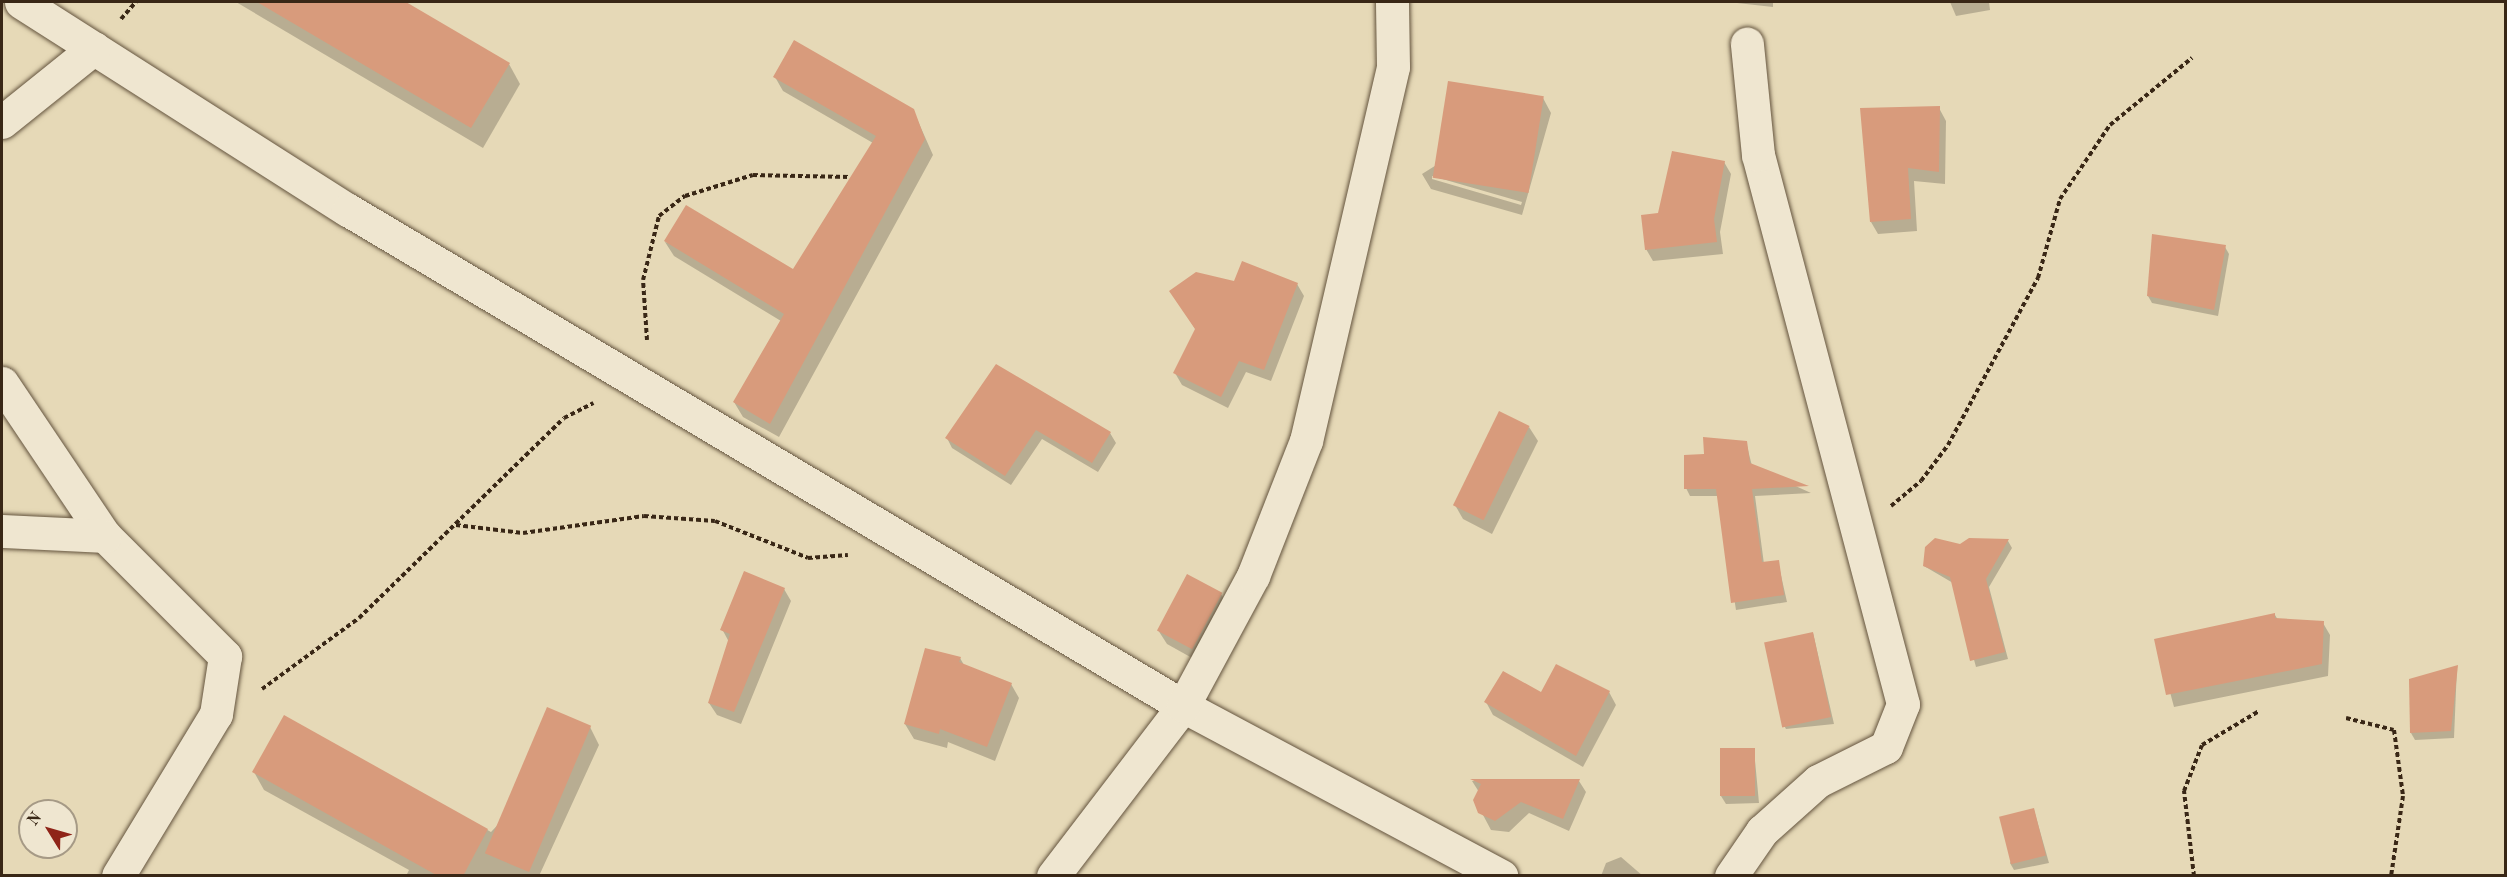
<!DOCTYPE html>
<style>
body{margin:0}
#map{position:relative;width:2507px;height:877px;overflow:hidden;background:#e6d9b7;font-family:"Old Standard TT",serif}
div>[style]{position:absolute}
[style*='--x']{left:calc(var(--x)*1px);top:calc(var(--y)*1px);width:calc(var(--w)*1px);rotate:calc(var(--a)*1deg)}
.shadow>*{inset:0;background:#0003}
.building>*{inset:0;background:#d89b7c;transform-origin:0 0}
.path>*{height:4px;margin-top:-2px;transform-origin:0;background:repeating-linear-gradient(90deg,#392716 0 4.5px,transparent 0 7.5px)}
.roads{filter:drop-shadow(0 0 2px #64543e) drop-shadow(0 0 2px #64543e)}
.minor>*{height:33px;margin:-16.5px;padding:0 16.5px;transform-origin:16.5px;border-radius:16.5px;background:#efe6d0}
span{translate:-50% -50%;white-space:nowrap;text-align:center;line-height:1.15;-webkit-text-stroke:4.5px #efe6d0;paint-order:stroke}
.frame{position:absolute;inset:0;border:3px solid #392716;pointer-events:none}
.north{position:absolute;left:18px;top:799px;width:60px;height:60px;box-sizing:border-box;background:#efe6d0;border:2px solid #a69a86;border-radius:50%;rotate:307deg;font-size:16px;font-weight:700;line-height:24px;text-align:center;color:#392716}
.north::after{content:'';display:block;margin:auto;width:21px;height:27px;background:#8f2418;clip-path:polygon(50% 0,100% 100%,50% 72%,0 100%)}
</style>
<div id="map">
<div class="shadow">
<i style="clip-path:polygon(236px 2px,403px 2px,509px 64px,520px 84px,483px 148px)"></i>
<i style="clip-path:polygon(1728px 2px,1773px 2px,1773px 7px)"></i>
<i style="clip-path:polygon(1950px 2px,1989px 2px,1990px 10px,1956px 16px)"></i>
<i style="clip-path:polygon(775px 77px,913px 110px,933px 155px,779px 437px,743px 417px,734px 402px,781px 321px,674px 256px,665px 242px,794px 271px,873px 143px,783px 91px)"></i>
<i style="clip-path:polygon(evenodd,1543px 98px,1551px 113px,1522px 215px,1431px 189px,1422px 174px,1543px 98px,1432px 176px,1522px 202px,1521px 205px,1432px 179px,1432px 176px)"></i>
<i style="clip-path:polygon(1939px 108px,1946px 121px,1945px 184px,1914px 181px,1917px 231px,1878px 234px,1871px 222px)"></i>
<i style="clip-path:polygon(1724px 162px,1731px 174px,1720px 232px,1723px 254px,1653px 261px,1646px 249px,1660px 214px)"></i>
<i style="clip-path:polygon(2225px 247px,2229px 254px,2218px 316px,2152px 303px,2148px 296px)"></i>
<i style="clip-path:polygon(1196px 274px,1235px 283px,1297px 284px,1304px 296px,1271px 381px,1246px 372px,1228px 408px,1182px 385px,1175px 373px,1196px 330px,1171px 291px)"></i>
<i style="clip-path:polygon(996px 366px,1110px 433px,1116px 443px,1098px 472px,1042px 439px,1011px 485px,952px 448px,947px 438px)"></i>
<i style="clip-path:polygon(1529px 427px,1538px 441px,1492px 534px,1463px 519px,1455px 505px)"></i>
<i style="clip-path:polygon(1746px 442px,1752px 466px,1811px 493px,1755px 496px,1764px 564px,1778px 562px,1787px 602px,1736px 610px,1718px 496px,1690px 496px,1686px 488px,1706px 456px)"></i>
<i style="clip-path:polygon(1970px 540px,2008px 541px,2012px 548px,1989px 587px,2008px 659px,1976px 667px,1953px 583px,1924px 566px)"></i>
<i style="clip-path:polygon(1187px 576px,1221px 594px,1230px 609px,1201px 663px,1167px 644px,1158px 630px)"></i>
<i style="clip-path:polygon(784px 589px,791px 601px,741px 724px,717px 715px,709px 703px,729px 642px,722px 629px)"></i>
<i style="clip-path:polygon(2275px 615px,2278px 620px,2323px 623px,2330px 635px,2328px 676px,2174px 707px,2156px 640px)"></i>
<i style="clip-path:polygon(1813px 633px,1834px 724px,1786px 729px,1782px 722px)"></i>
<i style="clip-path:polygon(960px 658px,964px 665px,1011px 684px,1019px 698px,995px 761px,948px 742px,947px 748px,914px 739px,905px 724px)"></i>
<i style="clip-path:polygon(2457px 667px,2454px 738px,2415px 740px,2411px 733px)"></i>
<i style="clip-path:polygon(1609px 692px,1616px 705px,1583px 767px,1493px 715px,1486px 702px)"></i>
<i style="clip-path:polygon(285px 717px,491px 832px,590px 727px,599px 745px,539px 876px,406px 876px,409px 870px,264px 790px,254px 772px)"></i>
<i style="clip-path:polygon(1754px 750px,1759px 803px,1726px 804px,1721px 796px)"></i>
<i style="clip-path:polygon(1472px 781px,1579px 781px,1586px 792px,1569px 831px,1529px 813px,1509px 832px,1491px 830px,1475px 800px,1479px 792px)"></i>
<i style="clip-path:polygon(2034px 810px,2049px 863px,2014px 870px,2010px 863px)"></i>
<i style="clip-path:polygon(1621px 857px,1643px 876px,1601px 876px,1606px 863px)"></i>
</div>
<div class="building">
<i style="clip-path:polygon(257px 2px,406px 2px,510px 63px,471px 128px)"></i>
<i style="clip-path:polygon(794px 40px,914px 109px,925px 139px,770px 424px,733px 402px,784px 314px,664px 241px,686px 205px,793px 269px,876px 136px,773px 77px)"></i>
<i style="left:1448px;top:81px;width:97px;height:98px;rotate:9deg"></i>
<i style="clip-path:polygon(1940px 106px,1939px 172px,1908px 168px,1911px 219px,1870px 222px,1860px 108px)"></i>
<i style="clip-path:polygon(1672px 151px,1725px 161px,1714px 219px,1717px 242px,1645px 250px,1641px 215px,1658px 213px)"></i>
<i style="clip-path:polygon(2152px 234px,2226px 245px,2214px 310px,2147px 296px)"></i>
<i style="clip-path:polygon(1242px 261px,1298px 283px,1264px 370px,1239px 361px,1221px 397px,1173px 373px,1195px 329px,1169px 291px,1196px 272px,1234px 281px)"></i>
<i style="clip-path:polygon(996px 364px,1111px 432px,1092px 463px,1036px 430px,1005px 476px,945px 438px)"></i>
<i style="left:1499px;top:411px;width:34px;height:105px;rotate:26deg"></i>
<i style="clip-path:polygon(1703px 437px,1747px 441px,1750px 463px,1809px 486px,1752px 489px,1762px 562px,1779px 560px,1784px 595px,1731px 603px,1716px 489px,1684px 489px,1684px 455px,1704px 454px)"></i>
<i style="clip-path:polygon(1935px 538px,1960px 544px,1969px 538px,2009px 539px,1986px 579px,2005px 652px,1970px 661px,1950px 577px,1923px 566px,1925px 547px)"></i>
<i style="clip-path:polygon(744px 571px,785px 588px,734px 712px,708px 703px,730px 634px,720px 630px)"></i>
<i style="left:1187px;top:574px;width:40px;height:64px;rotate:28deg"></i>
<i style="clip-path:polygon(2275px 613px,2275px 618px,2324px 621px,2322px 664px,2166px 695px,2154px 639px)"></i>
<i style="left:1813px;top:632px;width:87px;height:50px;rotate:78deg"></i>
<i style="clip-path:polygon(925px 648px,961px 657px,959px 662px,1012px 683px,987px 747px,940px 729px,939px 734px,904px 724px)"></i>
<i style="clip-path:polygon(1556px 664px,1610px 691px,1576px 756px,1484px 702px,1503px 671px,1541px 692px)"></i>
<i style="clip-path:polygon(2458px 665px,2451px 731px,2410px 733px,2409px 679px)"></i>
<i style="left:547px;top:707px;width:48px;height:159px;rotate:23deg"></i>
<i style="clip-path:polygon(284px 715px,488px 829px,463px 876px,438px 876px,252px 772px)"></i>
<i style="left:1755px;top:748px;width:48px;height:35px;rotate:90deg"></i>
<i style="clip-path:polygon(1470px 779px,1580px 779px,1563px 819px,1521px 802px,1495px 821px,1478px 813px,1473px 800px,1481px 784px)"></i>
<i style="left:2034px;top:808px;width:49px;height:36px;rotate:76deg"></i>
</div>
<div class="path">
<i style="--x:121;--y:19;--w:23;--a:-49"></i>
<i style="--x:647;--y:340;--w:60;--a:-93.8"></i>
<i style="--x:643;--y:280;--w:66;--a:-76"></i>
<i style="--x:659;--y:216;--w:33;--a:-38"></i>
<i style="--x:685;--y:196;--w:71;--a:-17.2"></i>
<i style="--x:753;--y:175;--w:97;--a:1.2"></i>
<i style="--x:1891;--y:506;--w:39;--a:-40"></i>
<i style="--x:1921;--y:481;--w:45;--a:-53.1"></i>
<i style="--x:1948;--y:445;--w:190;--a:-61.7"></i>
<i style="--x:2038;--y:278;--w:82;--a:-74.4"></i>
<i style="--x:2060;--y:199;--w:89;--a:-56"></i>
<i style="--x:2110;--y:125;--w:106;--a:-39.3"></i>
<i style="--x:456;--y:525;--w:67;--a:6.8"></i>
<i style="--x:523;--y:533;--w:122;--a:-8"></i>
<i style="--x:644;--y:516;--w:71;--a:4"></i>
<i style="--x:715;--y:521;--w:100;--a:21.7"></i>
<i style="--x:808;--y:558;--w:40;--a:-4.3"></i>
<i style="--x:262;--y:689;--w:120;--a:-36.2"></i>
<i style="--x:359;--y:618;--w:286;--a:-44.3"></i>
<i style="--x:564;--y:418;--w:33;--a:-27"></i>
<i style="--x:2346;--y:718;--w:49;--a:14"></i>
<i style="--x:2394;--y:730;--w:67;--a:82.2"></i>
<i style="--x:2403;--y:796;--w:81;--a:98.5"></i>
<i style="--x:2194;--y:876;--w:86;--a:-96.7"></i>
<i style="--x:2184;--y:791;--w:49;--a:-68.6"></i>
<i style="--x:2202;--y:745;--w:66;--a:-30.8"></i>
</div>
<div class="roads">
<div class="minor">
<i style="--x:21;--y:2;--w:388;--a:32.5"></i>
<i style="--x:348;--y:210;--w:971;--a:30.71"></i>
<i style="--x:1183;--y:706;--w:361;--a:28.1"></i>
<i style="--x:2;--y:122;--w:118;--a:-38.8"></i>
<i style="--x:2;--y:383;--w:184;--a:56.1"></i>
<i style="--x:105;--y:536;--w:170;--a:45"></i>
<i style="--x:225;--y:656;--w:59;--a:98.8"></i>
<i style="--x:216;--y:714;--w:189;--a:121.2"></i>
<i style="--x:2;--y:531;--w:103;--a:2.8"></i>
<i style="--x:1053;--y:876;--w:214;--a:-52.6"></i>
<i style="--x:1183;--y:706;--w:148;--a:-61.7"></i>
<i style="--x:1253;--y:576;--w:145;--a:-68.6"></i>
<i style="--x:1306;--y:441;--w:384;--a:-76.9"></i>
<i style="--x:1393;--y:67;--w:65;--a:-90.9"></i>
<i style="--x:1731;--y:876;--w:55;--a:-55.4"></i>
<i style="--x:1762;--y:831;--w:75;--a:-41.8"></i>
<i style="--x:1818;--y:781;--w:76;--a:-26.6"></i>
<i style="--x:1886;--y:747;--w:46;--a:-68.4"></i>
<i style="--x:1903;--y:704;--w:568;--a:-104.79"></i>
<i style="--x:1758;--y:155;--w:112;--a:-95.7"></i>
</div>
</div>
<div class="frame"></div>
<div class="north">N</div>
</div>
